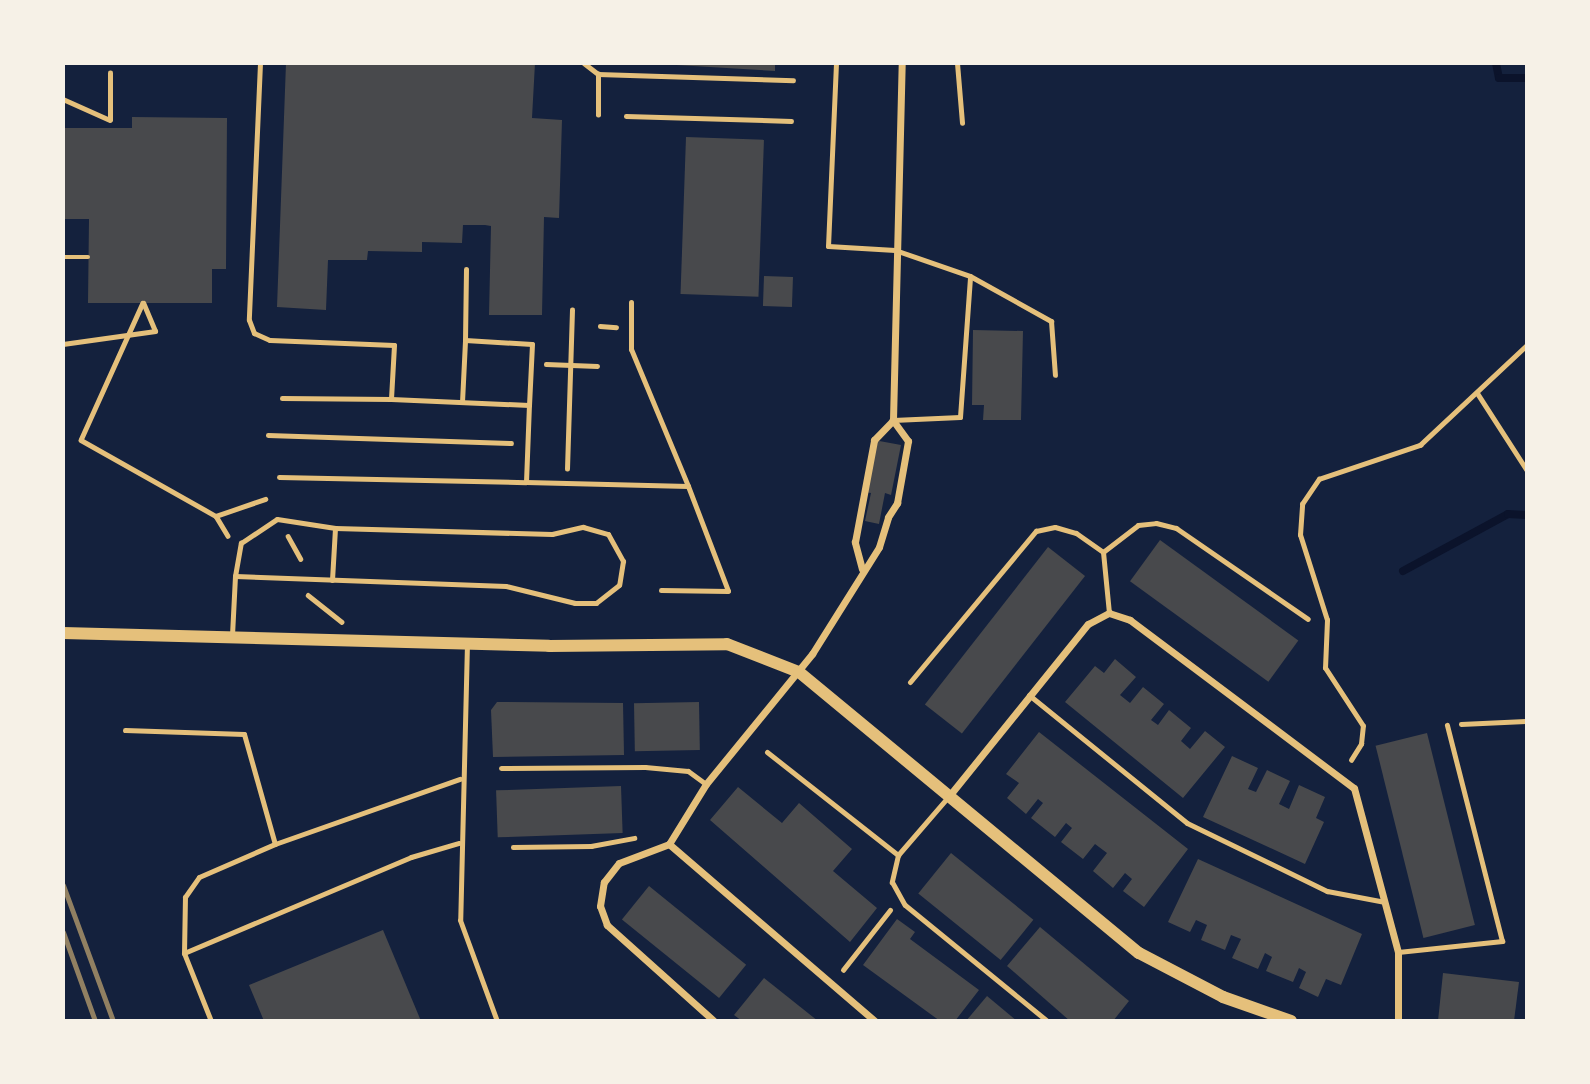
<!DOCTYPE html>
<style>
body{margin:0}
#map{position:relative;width:1590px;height:1084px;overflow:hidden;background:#14213d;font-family:"Titillium Web",sans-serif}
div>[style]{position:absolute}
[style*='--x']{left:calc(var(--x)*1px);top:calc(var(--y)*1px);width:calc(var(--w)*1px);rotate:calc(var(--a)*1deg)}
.stream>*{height:8px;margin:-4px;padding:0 4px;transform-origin:4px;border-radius:4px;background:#0b132b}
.building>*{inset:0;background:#48494c;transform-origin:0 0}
.path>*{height:4.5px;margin:-2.25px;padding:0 2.25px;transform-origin:2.25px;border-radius:2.25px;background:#e5c07b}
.service>*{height:5px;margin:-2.5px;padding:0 2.5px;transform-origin:2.5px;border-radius:2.5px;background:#e5c07b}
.minor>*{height:7px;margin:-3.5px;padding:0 3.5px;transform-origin:3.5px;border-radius:3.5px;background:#e5c07b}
.tertiary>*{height:12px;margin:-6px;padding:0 6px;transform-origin:6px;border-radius:6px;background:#e5c07b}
.rail>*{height:5px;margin:-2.5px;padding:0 2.5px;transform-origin:2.5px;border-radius:2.5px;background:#918062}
span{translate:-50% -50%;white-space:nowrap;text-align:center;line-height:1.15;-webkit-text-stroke:6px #f6f1e7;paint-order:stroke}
.frame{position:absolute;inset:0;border:65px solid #f6f1e7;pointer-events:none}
</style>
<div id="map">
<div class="stream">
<i style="--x:1496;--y:63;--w:15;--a:79"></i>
<i style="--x:1499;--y:78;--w:28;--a:0"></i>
<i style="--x:1403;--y:571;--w:119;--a:-28.5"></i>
<i style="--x:1508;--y:514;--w:19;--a:3"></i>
</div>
<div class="building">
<i style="clip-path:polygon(286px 63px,535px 63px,532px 118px,562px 120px,559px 218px,544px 217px,542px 315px,489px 315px,491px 226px,485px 225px,463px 225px,462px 243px,422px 242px,422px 252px,368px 251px,367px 260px,328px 260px,326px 310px,277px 307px)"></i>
<i style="clip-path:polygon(643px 63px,775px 63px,775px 71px)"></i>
<i style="clip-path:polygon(132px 117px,227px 118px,226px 269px,212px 269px,212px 303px,88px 303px,89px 219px,63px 219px,63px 128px,132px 128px)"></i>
<i style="left:686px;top:137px;width:78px;height:157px;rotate:2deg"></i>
<i style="left:764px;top:276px;width:29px;height:30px;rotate:2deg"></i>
<i style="clip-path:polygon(973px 330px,1023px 331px,1021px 420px,983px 420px,984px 405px,972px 405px)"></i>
<i style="clip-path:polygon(874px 440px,901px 445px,891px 495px,885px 493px,879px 524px,865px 521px,871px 493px,864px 492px)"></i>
<i style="left:1160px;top:540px;width:171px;height:51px;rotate:36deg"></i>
<i style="left:1048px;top:547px;width:47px;height:200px;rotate:38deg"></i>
<i style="clip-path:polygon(1115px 659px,1136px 677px,1120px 695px,1130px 703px,1143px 687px,1164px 704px,1151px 720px,1158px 725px,1169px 710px,1191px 728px,1181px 741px,1190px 749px,1205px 731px,1225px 747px,1183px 798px,1065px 702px,1095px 666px,1104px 673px)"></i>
<i style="clip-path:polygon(497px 702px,623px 703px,624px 755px,493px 757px,491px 710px)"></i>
<i style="left:699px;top:702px;width:48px;height:65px;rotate:89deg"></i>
<i style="clip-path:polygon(1039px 732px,1188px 849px,1144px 907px,1123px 891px,1132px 879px,1125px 873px,1113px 888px,1093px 871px,1107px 853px,1095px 844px,1083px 859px,1061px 842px,1072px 828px,1066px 823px,1055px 837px,1031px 818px,1043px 803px,1038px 799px,1026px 814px,1007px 798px,1019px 783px,1006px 774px)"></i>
<i style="left:1427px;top:733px;width:198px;height:53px;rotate:76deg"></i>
<i style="clip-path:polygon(1232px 756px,1258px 768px,1248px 789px,1256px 792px,1267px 770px,1290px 781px,1279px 804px,1289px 809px,1299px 785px,1325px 797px,1316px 818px,1324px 822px,1305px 864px,1203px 817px)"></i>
<i style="left:621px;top:786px;width:47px;height:125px;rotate:88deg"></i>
<i style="clip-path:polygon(738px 787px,782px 823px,799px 803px,852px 849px,833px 871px,877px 908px,850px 942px,710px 820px)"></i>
<i style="left:951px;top:853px;width:106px;height:52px;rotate:39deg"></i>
<i style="clip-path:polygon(1198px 859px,1362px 934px,1341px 985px,1326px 979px,1318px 997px,1299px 988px,1306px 972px,1299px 968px,1293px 982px,1266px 971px,1272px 957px,1265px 953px,1258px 969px,1232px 958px,1241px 939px,1231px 935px,1225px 950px,1201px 940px,1207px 925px,1196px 920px,1190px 932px,1168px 922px)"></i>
<i style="left:649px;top:886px;width:125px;height:43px;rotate:39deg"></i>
<i style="clip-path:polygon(897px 919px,915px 932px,910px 939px,979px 990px,955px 1021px,940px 1021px,863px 965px)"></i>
<i style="clip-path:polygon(1040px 927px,1129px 1001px,1113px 1021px,1070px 1021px,1007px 966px)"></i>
<i style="clip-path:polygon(383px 930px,421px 1021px,264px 1021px,249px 985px)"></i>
<i style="clip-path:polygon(1443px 973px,1519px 982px,1514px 1021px,1438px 1021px)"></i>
<i style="clip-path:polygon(764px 978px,818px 1021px,742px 1021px,734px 1015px)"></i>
<i style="clip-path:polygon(987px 996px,1017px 1021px,966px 1021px)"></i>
</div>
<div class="path">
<i style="--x:584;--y:63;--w:18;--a:38"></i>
<i style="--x:598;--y:74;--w:195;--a:1.8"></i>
<i style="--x:63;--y:99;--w:51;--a:24.1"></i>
<i style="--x:110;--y:120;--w:47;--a:-90"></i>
<i style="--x:598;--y:115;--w:41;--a:-90"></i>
<i style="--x:626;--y:116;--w:165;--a:1.7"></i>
<i style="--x:63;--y:257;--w:25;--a:0"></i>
<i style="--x:143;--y:303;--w:150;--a:114.3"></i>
<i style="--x:81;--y:440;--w:155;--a:29.4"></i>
<i style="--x:216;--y:516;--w:52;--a:-19.1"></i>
<i style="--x:600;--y:326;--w:16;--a:4"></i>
<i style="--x:63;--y:344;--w:93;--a:-8"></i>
<i style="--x:155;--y:331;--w:30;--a:-113"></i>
<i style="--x:546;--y:364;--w:51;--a:2.2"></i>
<i style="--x:1478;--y:394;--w:90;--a:57.2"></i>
<i style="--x:268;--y:435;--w:243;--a:1.9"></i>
<i style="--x:567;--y:469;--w:159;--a:-88.2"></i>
<i style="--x:216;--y:516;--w:23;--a:59"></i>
<i style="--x:288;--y:536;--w:26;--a:61"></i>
<i style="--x:308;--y:595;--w:43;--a:38.5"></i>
<i style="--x:1461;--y:724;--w:66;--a:-2.6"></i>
<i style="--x:1351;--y:760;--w:19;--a:-58"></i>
<i style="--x:1361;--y:744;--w:18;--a:-84"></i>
<i style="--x:1363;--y:726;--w:69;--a:-123.2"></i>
<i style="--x:1325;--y:668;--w:48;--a:-87.6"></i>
<i style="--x:1327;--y:620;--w:89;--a:-107.6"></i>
<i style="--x:1300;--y:535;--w:31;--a:-86"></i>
<i style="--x:1302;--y:504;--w:30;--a:-56"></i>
<i style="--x:1319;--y:479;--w:107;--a:-18.6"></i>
<i style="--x:1420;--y:445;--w:146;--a:-43.1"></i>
<i style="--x:513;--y:847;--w:78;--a:-0.7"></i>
<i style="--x:591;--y:846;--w:44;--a:-10.5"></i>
<i style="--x:843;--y:970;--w:76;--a:-51.9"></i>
</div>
<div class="service">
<i style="--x:260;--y:63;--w:257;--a:92.5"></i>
<i style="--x:249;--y:320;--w:14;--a:69"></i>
<i style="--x:254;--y:333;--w:17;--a:24"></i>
<i style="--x:270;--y:340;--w:124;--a:2.3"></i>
<i style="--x:394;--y:345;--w:54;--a:93.2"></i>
<i style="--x:391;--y:399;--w:109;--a:-179.5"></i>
<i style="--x:836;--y:63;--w:183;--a:92.5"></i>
<i style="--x:828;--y:246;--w:67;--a:3.4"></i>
<i style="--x:895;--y:250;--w:79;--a:19.1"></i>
<i style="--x:970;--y:276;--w:93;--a:29.1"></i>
<i style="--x:1051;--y:321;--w:54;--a:85.8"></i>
<i style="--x:957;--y:63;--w:60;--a:85.2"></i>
<i style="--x:466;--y:269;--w:71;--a:90.8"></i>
<i style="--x:465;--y:340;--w:67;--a:3.4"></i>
<i style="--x:532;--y:344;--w:61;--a:92.8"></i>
<i style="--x:631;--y:302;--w:47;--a:90"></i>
<i style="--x:631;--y:349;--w:148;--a:67.4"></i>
<i style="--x:462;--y:402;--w:62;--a:-87.2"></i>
<i style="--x:893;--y:420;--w:67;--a:-2.6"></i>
<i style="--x:960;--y:417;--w:141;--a:-85.9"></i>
<i style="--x:279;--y:477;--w:247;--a:1.2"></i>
<i style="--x:526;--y:482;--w:77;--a:-87.8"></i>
<i style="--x:529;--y:405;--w:138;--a:-177.5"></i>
<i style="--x:526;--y:482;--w:162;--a:1.4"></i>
<i style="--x:688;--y:486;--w:112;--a:69.1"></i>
<i style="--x:728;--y:591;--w:67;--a:-179.1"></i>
<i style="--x:332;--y:580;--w:52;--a:-86.7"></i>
<i style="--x:1109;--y:613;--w:61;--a:-95.6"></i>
<i style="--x:1103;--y:552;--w:44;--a:-37.6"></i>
<i style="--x:1138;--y:525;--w:18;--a:-6"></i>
<i style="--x:1156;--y:523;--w:21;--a:14"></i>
<i style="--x:1176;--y:528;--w:160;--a:34.6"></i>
<i style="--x:232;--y:635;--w:59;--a:-87.1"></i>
<i style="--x:235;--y:576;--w:34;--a:-80"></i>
<i style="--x:241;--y:543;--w:43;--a:-33.7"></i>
<i style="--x:277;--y:519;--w:59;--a:8.8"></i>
<i style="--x:335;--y:528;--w:217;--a:1.6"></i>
<i style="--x:552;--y:534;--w:32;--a:-13"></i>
<i style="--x:583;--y:527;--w:26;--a:16"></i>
<i style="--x:608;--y:534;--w:31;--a:61"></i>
<i style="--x:623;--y:561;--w:24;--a:99"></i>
<i style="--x:619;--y:585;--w:29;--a:142"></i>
<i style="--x:596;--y:603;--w:21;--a:180"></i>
<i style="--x:575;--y:603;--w:71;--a:-166.2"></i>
<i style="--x:506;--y:586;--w:271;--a:-177.9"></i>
<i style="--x:467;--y:643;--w:277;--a:91.4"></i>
<i style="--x:460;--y:920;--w:108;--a:69.9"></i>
<i style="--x:910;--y:682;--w:197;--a:-50.2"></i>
<i style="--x:1036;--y:531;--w:19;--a:-12"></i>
<i style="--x:1055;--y:527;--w:22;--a:16"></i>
<i style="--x:1076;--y:533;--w:33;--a:35"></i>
<i style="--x:1029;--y:695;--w:203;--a:39"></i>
<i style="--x:1187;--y:823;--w:156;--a:25.9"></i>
<i style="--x:1327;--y:891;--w:59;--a:10.7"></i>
<i style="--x:125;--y:730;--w:119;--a:1.9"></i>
<i style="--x:244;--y:734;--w:114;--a:74.3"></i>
<i style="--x:275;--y:844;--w:196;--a:-19.4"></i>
<i style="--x:767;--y:752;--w:167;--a:38.2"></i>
<i style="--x:898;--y:855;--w:78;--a:-49.2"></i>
<i style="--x:501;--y:768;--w:144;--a:-0.4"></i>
<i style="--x:645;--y:767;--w:43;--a:5.3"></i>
<i style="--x:688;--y:771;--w:22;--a:36"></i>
<i style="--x:898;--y:855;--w:28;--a:103"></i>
<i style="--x:892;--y:882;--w:26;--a:61"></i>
<i style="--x:905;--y:905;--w:183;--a:39.2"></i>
<i style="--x:1398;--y:952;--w:105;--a:-6"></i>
<i style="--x:1502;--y:941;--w:223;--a:-104.3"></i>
<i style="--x:184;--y:953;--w:246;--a:-22.9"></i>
<i style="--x:411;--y:857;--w:50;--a:-16.3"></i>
<i style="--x:211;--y:1021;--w:73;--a:-111.7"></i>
<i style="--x:184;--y:953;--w:56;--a:-89"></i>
<i style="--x:185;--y:897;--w:24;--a:-55"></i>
<i style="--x:199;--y:877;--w:83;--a:-23.5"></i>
</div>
<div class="minor">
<i style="--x:862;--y:569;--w:28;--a:-105"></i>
<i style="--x:855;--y:542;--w:104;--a:-79.4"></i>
<i style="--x:874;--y:440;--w:28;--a:-46"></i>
<i style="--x:949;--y:796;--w:221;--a:-51.1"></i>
<i style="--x:1088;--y:624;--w:24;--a:-28"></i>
<i style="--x:1109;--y:613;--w:22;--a:18"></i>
<i style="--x:1130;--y:620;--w:280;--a:36.9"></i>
<i style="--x:1354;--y:788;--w:170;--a:75"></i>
<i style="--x:1398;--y:952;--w:69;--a:90"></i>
<i style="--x:669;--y:844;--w:272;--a:40.7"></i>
<i style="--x:714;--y:1021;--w:144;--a:-138.1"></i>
<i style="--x:607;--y:925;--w:20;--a:-110"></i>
<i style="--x:600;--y:906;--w:24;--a:-81"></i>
<i style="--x:604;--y:882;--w:24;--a:-52"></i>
<i style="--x:619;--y:863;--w:53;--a:-20.8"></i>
<i style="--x:669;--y:844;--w:70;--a:-58.3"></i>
<i style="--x:706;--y:784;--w:168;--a:-50.8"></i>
<i style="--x:812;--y:654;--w:126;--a:-57.9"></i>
<i style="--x:879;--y:547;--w:31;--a:-73"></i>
<i style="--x:888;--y:517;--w:17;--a:-57"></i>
<i style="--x:897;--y:503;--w:63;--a:-79.9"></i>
<i style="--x:908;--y:441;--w:26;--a:-126"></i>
<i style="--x:893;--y:420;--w:357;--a:-88.6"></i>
</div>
<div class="tertiary">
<i style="--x:63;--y:633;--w:486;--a:1.5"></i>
<i style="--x:549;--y:646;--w:178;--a:-0.6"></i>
<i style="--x:727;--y:644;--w:77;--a:21.3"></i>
<i style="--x:799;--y:672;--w:441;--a:39.6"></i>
<i style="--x:1139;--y:953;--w:95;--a:27.6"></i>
<i style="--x:1223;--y:997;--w:72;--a:19.4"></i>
</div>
<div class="rail">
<i style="--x:63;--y:885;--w:145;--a:69.8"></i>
<i style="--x:63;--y:932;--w:95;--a:70.2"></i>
</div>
<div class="frame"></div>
</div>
